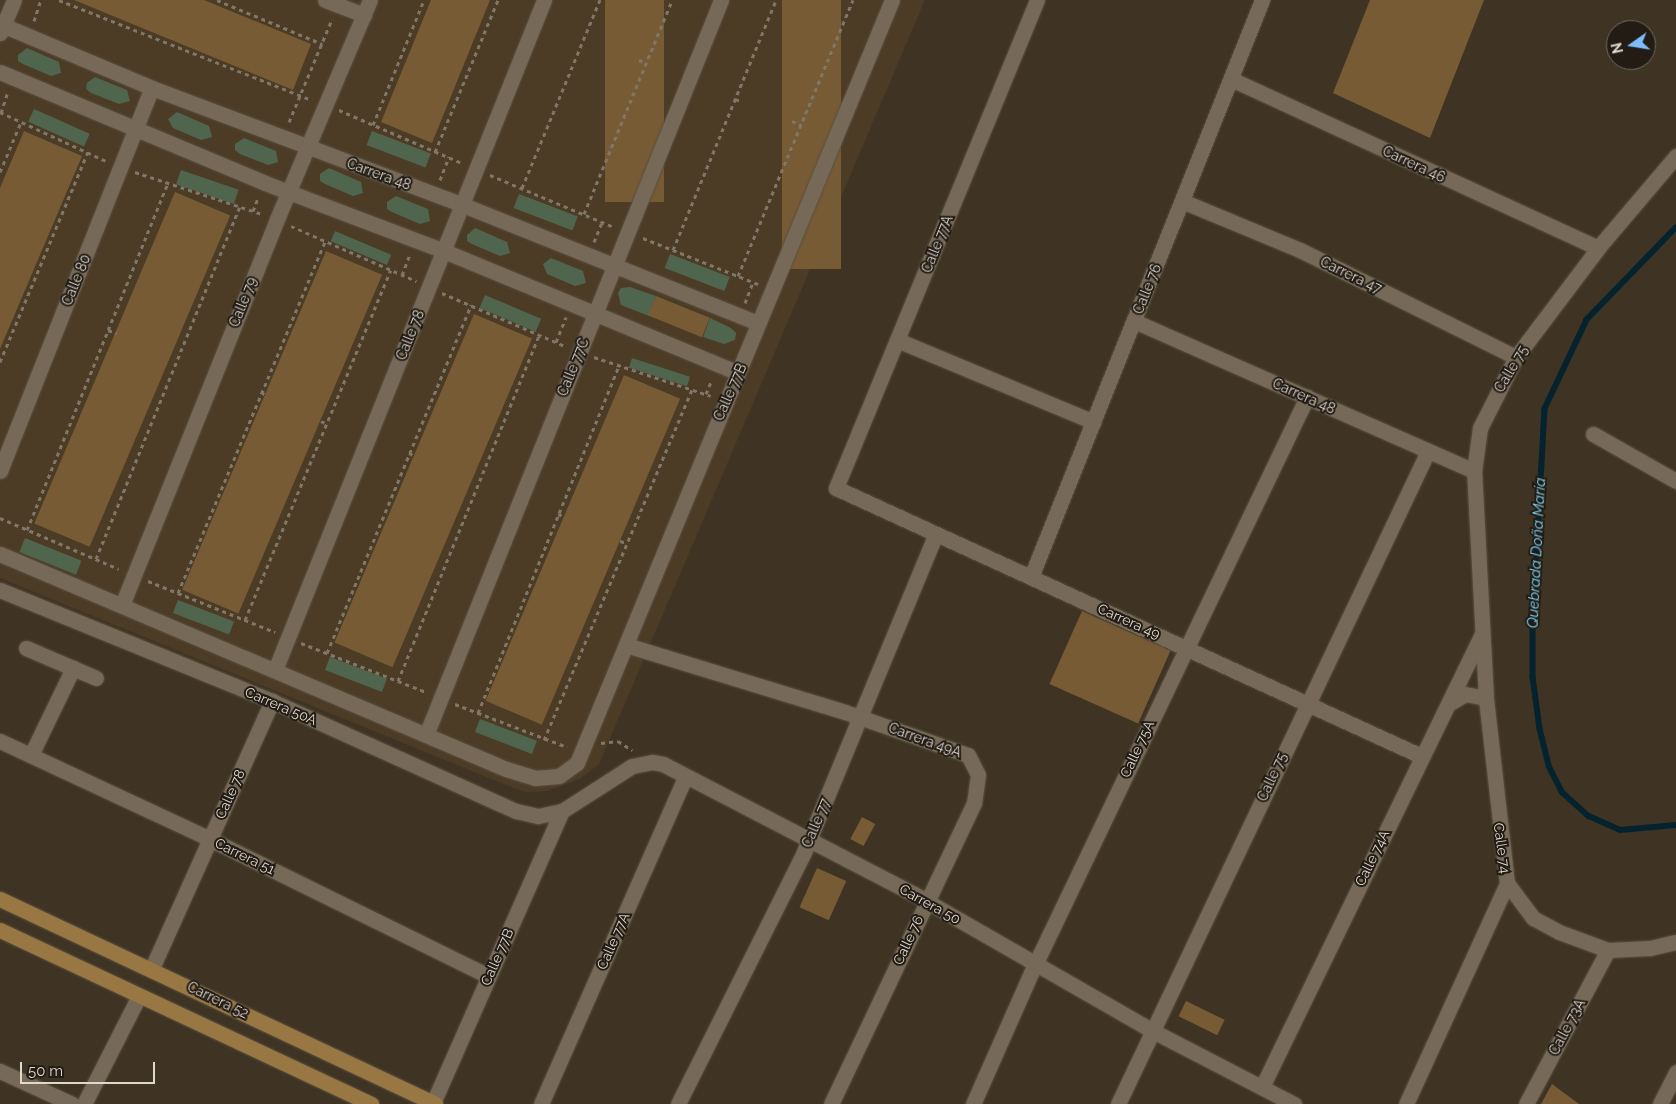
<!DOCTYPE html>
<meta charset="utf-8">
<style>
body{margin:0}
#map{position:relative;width:1676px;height:1104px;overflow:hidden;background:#3f3423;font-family:Raleway,sans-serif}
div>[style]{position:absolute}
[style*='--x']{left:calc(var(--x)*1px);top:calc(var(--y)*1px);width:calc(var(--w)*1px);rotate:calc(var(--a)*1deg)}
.built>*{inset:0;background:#4c3c26}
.green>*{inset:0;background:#50654e;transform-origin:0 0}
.stream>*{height:5.5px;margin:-2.75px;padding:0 2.75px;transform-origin:2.75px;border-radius:2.75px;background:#05232e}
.building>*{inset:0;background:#775b34;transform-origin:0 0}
.path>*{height:3px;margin-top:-1.5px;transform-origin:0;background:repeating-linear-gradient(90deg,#807769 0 4px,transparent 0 8px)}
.roads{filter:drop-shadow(0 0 1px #5a5042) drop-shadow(0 0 1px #5a5042)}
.minor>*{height:15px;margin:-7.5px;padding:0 7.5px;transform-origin:7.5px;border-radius:7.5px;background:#776958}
.major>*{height:15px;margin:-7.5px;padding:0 7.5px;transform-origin:7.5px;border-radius:7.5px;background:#997743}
span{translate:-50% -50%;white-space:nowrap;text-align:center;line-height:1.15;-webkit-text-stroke:4px #221c15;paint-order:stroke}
.street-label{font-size:14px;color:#dfd8ce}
.water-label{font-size:15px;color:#7fd6f8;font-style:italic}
.north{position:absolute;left:1606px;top:20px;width:50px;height:50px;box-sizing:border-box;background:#221c15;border:1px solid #6e675f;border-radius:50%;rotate:257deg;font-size:14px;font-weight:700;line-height:20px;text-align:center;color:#dfd8ce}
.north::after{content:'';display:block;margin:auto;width:18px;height:22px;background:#7ebdf9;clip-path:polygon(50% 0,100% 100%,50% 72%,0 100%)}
.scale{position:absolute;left:20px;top:1062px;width:135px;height:22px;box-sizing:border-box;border:2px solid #dfd8ce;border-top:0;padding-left:6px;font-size:15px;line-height:18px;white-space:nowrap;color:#dfd8ce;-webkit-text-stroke:4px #221c15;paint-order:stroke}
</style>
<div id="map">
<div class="built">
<i style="clip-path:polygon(0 0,925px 0,599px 764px,580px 779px,547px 791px,526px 792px,506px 785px,0 578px)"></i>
</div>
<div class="green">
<i style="clip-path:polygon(27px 48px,59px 62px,61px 73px,51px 76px,23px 64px,18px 61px,18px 55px)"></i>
<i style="clip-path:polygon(95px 77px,127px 90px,130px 101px,119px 104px,91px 93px,86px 89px,87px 83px)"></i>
<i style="left:34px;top:109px;width:61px;height:14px;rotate:24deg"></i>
<i style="clip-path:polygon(177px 112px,209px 126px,212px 137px,201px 140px,173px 128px,168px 119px)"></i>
<i style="left:372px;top:131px;width:63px;height:15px;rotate:21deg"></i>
<i style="clip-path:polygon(244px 138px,276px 151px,278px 162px,268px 165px,240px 154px,235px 150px,235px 144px)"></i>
<i style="clip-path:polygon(329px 168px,361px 182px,363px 193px,353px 196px,325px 184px,320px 181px,320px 174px)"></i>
<i style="left:181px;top:170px;width:61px;height:15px;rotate:19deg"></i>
<i style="left:519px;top:194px;width:63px;height:15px;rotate:21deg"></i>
<i style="clip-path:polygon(396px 196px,428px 209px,430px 221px,420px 224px,392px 212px,387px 209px,387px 202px)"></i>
<i style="clip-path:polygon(475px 228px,507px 242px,510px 253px,500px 256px,472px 244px,467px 241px,467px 235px)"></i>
<i style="left:335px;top:231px;width:61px;height:11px;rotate:23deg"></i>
<i style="left:670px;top:254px;width:64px;height:15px;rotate:21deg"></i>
<i style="clip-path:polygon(551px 258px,583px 271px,586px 283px,575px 286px,547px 274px,543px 264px)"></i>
<i style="clip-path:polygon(630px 287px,656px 296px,649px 316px,621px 305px,618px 293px,621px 288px)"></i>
<i style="left:485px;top:295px;width:61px;height:14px;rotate:23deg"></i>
<i style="clip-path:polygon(710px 318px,731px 328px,736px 333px,735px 340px,724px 344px,703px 337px)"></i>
<i style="left:632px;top:358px;width:61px;height:10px;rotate:18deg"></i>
<i style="left:25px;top:538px;width:61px;height:15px;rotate:22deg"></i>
<i style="left:178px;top:600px;width:60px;height:14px;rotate:21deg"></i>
<i style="left:330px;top:657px;width:61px;height:14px;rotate:21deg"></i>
<i style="left:480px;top:719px;width:61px;height:14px;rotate:21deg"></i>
</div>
<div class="stream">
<i style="--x:1676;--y:228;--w:128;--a:134.1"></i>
<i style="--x:1587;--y:320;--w:98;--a:115.3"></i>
<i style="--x:1545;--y:409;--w:213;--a:93.2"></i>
<i style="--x:1533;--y:622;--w:55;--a:90"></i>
<i style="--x:1533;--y:677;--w:52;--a:82.3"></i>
<i style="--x:1540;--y:729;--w:38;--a:76"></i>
<i style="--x:1549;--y:766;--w:29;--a:63"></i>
<i style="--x:1562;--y:792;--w:36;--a:42"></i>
<i style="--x:1589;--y:816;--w:34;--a:24"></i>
<i style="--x:1620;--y:830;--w:56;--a:-5.1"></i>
</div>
<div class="building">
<i style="clip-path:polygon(74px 0,204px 0,311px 44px,293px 90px)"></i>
<i style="clip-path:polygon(431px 0,490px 0,432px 143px,381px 122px)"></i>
<i style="left:605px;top:0;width:59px;height:202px"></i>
<i style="left:782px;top:0;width:59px;height:269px"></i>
<i style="clip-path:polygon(1370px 0,1484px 0,1430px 138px,1333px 93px)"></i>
<i style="clip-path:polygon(24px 131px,82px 156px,0 349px,0 188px)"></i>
<i style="left:175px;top:192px;width:60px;height:360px;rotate:23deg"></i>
<i style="left:326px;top:251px;width:61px;height:368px;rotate:23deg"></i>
<i style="left:656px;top:296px;width:58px;height:21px;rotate:22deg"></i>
<i style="left:474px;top:314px;width:63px;height:357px;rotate:23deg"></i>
<i style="left:624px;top:375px;width:61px;height:354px;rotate:23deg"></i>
<i style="left:1082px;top:611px;width:97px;height:80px;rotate:24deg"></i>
<i style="left:862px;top:817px;width:15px;height:25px;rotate:28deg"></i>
<i style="left:817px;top:868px;width:32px;height:43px;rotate:24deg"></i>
<i style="left:1186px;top:1001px;width:43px;height:17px;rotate:26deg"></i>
<i style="clip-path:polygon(1552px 1084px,1579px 1104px,1541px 1104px)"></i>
</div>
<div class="path">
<i style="--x:59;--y:0;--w:272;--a:21.6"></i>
<i style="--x:217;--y:0;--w:114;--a:22.7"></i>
<i style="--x:34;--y:21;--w:22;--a:-72"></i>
<i style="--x:639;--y:60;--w:8;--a:23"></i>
<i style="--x:735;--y:99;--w:6;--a:18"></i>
<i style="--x:339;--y:110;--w:134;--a:23.3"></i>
<i style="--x:0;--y:112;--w:117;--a:24.8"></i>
<i style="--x:1;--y:113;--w:22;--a:-72"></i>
<i style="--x:792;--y:121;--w:10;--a:24"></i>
<i style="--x:289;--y:122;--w:112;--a:-67.3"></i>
<i style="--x:373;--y:125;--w:135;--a:-67.8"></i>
<i style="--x:435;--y:152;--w:165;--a:-67.5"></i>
<i style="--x:0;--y:172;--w:54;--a:-67.2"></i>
<i style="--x:135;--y:172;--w:134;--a:18.3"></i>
<i style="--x:490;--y:175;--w:134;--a:22.8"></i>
<i style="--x:440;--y:180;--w:25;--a:-69"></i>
<i style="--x:522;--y:188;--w:204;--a:-67.5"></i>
<i style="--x:253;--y:211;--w:14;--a:-69"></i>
<i style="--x:584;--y:214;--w:231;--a:-67.6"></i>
<i style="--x:291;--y:226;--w:137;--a:23.7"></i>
<i style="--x:643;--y:238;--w:124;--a:21.8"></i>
<i style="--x:594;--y:242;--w:22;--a:-68"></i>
<i style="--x:673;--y:250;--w:270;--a:-67.6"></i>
<i style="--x:402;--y:275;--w:22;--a:-69"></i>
<i style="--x:738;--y:276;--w:299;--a:-67.4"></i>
<i style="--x:442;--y:293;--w:134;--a:23.3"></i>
<i style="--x:745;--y:303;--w:22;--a:-69"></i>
<i style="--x:108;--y:330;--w:9;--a:21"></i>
<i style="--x:556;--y:342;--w:27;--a:-68"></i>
<i style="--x:594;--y:357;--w:123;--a:18.4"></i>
<i style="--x:0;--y:362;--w:228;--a:-67.3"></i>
<i style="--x:261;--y:392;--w:6;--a:31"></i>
<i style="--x:706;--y:394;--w:16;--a:-68"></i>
<i style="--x:321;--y:421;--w:7;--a:27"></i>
<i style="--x:409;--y:453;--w:7;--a:27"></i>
<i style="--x:558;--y:514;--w:8;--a:23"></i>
<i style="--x:0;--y:518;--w:129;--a:23.2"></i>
<i style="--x:27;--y:530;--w:375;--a:-67.9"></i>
<i style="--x:620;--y:541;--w:7;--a:16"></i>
<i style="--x:96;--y:559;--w:380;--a:-67.8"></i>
<i style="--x:148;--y:581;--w:137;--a:21.9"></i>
<i style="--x:178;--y:593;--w:381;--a:-67.3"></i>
<i style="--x:245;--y:620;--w:379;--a:-67.4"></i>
<i style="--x:301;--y:643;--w:134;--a:21.4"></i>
<i style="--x:327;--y:653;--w:377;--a:-67.5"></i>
<i style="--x:398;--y:681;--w:374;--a:-67.8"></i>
<i style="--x:455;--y:704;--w:120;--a:21"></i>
<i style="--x:478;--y:713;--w:375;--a:-67.9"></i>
<i style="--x:544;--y:740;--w:380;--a:-67.1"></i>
<i style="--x:601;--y:743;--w:17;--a:-7"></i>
<i style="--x:618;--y:741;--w:17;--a:33"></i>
</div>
<div class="roads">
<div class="minor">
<i style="--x:325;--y:0;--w:42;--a:21"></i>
<i style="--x:1037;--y:0;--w:528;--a:112.39"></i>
<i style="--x:836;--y:488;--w:643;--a:24.61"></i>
<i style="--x:0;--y:24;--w:165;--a:22.8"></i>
<i style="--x:152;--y:88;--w:332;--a:20.6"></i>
<i style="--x:463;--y:205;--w:318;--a:21.8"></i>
<i style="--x:0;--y:33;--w:36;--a:-67"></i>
<i style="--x:0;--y:72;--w:287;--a:22.7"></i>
<i style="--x:265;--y:183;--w:191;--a:20.8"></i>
<i style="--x:444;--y:251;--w:318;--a:22.5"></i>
<i style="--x:1231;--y:79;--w:404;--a:24.7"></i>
<i style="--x:1182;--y:201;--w:128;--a:22.6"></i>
<i style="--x:1300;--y:250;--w:241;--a:26.4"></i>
<i style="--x:1134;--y:321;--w:372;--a:23.8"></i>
<i style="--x:897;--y:340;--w:213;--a:22.6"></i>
<i style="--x:1593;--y:434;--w:95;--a:29.5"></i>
<i style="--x:0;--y:471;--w:412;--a:-68.4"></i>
<i style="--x:0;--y:554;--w:550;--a:23.02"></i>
<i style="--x:506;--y:769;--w:30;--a:17"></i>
<i style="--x:535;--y:778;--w:24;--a:-5"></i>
<i style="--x:559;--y:776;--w:22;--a:-36"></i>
<i style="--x:577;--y:763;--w:825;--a:-67.57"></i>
<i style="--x:1031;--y:577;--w:622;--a:-68.18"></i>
<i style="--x:0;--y:590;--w:294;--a:22.2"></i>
<i style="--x:272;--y:701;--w:268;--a:24.3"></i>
<i style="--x:516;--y:811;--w:23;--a:13"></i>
<i style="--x:538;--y:816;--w:25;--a:-12"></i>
<i style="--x:562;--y:811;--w:83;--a:-32.7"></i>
<i style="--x:632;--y:766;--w:20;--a:-11"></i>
<i style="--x:652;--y:762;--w:11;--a:10"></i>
<i style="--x:663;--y:764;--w:283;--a:27.4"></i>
<i style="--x:914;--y:894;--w:275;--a:29.8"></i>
<i style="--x:1153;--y:1031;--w:159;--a:27.4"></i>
<i style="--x:122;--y:605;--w:416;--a:-68.1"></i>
<i style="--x:277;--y:219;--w:238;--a:-67"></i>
<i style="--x:626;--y:645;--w:229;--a:17"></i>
<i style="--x:845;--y:712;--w:130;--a:19.3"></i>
<i style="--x:968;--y:755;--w:22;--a:63"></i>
<i style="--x:978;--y:775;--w:28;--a:98"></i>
<i style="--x:974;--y:803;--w:333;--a:115.4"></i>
<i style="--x:26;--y:648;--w:76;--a:23.2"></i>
<i style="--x:275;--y:670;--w:722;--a:-68.12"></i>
<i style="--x:1450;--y:703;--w:17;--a:-31"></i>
<i style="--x:1465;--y:694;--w:21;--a:11"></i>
<i style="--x:426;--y:735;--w:792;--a:-68.13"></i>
<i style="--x:0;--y:741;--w:232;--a:25"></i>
<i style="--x:210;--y:839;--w:310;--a:26.2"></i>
<i style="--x:31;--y:755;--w:97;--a:-64.2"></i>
<i style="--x:1507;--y:883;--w:44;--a:53.4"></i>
<i style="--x:1533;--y:918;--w:30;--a:28"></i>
<i style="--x:1559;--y:932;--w:52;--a:20.2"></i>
<i style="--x:1608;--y:950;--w:42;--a:-2.7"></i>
<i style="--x:1650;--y:948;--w:27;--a:-13"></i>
<i style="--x:152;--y:968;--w:293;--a:-65.8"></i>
<i style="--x:0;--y:1071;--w:79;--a:24.6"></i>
<i style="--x:1262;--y:1087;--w:504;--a:-64.1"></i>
<i style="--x:433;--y:1103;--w:319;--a:-66.2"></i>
<i style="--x:84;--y:1104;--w:121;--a:-63"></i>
<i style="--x:541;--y:1104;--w:356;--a:-66.2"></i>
<i style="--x:678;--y:1104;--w:282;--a:-63.4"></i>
<i style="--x:804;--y:852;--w:344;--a:-67.5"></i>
<i style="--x:973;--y:1104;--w:143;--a:-66.1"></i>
<i style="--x:1031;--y:973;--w:639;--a:-64.4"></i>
<i style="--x:1118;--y:1104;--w:723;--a:-64.6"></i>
<i style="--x:1406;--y:1104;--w:243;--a:-65.4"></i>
<i style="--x:1507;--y:883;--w:186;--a:-96.5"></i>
<i style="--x:1486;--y:698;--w:227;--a:-93"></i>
<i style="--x:1474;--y:471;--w:43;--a:-82.1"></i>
<i style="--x:1480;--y:428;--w:80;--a:-63.1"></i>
<i style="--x:1516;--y:357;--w:136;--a:-53"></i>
<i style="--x:1598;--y:248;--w:121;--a:-49.7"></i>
<i style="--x:1526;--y:1104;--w:174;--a:-62"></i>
<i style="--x:1660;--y:1104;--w:36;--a:-63"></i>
</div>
<div class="major">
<i style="--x:0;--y:899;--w:481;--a:25.2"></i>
<i style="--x:0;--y:930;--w:410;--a:25.1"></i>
</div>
</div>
<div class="street-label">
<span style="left:1414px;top:164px;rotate:25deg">Carrera 46</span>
<span style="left:379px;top:174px;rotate:20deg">Carrera 48</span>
<span style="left:937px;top:244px;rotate:-68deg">Calle 77A</span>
<span style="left:1351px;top:275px;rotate:26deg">Carrera 47</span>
<span style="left:76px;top:280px;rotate:-68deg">Calle 80</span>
<span style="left:1147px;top:289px;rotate:-68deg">Calle 76</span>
<span style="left:243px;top:302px;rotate:-68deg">Calle 79</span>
<span style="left:410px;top:335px;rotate:-68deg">Calle 78</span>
<span style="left:573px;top:367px;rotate:-68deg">Calle 77C</span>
<span style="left:1511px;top:369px;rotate:-59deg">Calle 75</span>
<span style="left:730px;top:392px;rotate:-66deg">Calle 77B</span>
<span style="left:1304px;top:396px;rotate:24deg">Carrera 48</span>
<span style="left:1129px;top:621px;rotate:24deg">Carrera 49</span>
<span style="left:281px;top:706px;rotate:23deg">Carrera 50A</span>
<span style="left:925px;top:740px;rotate:20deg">Carrera 49A</span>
<span style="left:1137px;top:749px;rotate:-65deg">Calle 75A</span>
<span style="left:1272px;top:777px;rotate:-65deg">Calle 75</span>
<span style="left:230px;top:794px;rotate:-66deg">Calle 78</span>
<span style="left:816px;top:823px;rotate:-67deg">Calle 77</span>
<span style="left:1502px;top:848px;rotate:82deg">Calle 74</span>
<span style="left:245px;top:856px;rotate:26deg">Carrera 51</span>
<span style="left:1372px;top:858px;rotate:-64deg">Calle 74A</span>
<span style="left:930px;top:904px;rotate:29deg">Carrera 50</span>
<span style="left:908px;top:940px;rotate:-65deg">Calle 76</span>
<span style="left:613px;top:941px;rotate:-66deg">Calle 77A</span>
<span style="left:497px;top:957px;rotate:-66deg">Calle 77B</span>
<span style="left:218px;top:1000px;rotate:26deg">Carrera 52</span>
<span style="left:1567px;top:1027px;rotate:-62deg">Calle 73A</span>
</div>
<div class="water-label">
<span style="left:1537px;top:553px;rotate:-87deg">Quebrada Doña María</span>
</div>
<div class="north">N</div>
<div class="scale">50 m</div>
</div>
